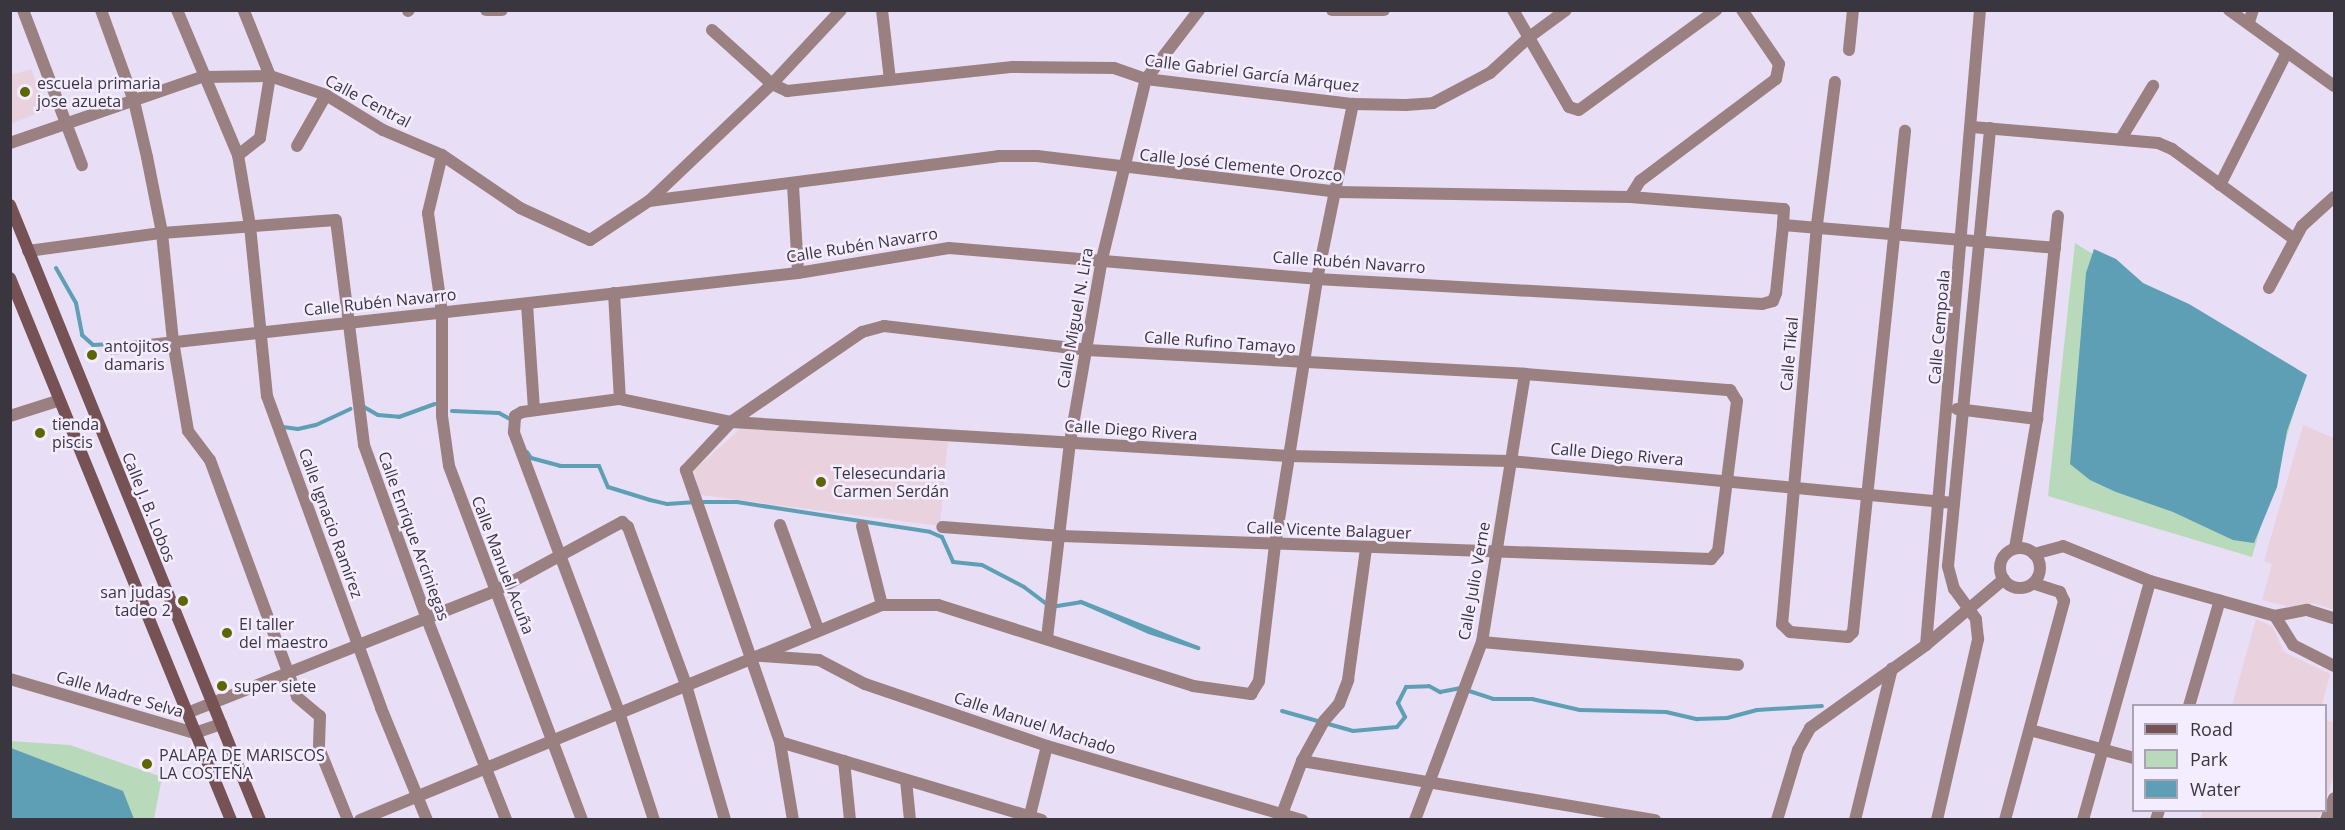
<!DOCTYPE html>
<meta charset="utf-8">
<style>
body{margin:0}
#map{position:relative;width:2345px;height:830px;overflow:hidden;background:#e8def5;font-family:"Open Sans",sans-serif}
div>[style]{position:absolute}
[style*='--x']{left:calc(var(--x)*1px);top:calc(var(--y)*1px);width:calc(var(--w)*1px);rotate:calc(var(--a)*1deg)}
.education>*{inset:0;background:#e9d2de}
.green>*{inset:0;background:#b8dabb}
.water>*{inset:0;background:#5e9fb5}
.stream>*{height:4px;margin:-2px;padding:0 2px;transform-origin:2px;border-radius:2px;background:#5e9fb5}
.minor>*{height:12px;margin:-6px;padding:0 6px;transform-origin:6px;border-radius:6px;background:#9b8082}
.minor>.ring{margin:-6px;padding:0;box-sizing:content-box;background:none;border:12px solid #9b8082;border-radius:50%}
.tertiary>*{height:12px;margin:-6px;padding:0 6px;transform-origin:6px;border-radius:6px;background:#9b8082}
.secondary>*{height:12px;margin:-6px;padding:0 6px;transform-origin:6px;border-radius:6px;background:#775255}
.dots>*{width:16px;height:16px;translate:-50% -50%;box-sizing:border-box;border:3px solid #f4ecff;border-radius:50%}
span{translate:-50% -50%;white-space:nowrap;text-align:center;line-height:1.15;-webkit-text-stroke:5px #f4ecff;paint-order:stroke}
.street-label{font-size:16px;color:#3a363f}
.poi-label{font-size:16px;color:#3a363f}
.left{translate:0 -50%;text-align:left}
.right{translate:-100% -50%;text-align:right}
.frame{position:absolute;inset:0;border:12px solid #3a363f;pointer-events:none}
.legend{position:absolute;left:2132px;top:704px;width:195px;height:108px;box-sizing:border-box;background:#f4ecff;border:2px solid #aaa3b2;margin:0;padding:8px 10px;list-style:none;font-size:18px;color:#3a363f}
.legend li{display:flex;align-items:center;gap:12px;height:30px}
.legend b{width:30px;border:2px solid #aaa3b2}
</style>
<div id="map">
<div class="education">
<i style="clip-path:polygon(31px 69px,47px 109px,11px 124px,11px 75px)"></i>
<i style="clip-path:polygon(2303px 425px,2334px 438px,2334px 610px,2313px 603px,2290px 607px,2262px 600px,2272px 564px,2264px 561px)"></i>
<i style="clip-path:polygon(740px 429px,948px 440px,940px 526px,700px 495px,694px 470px)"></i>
<i style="clip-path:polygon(2256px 619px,2273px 627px,2284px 652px,2330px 674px,2322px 705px,2232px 705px)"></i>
<i style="clip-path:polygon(2326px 721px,2334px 722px,2334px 775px,2326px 800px)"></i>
<i style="clip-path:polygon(2203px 811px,2203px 810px,2322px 811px,2318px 819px,2200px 819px)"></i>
</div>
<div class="green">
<i style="clip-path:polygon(2075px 243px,2302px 384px,2252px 557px,2048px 496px)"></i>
<i style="clip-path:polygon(10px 741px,70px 745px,162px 777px,154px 819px,11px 819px)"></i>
</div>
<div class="water">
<i style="clip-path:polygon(2094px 249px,2116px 259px,2143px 283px,2189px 304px,2307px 375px,2287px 431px,2277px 487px,2254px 543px,2233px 540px,2173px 512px,2116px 492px,2090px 480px,2070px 464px,2086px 273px)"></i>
<i style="clip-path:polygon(11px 748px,123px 791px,134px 819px,11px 819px)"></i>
</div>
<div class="stream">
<i style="--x:56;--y:268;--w:40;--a:60.3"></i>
<i style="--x:76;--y:303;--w:33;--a:79"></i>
<i style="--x:82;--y:335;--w:15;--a:42"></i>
<i style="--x:93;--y:345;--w:20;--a:-3"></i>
<i style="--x:364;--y:407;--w:16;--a:30"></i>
<i style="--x:378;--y:415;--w:21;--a:5"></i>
<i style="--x:399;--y:417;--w:38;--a:-20"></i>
<i style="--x:452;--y:411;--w:47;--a:2.4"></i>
<i style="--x:499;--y:413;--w:13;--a:29"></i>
<i style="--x:283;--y:427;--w:15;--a:8"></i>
<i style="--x:298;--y:429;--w:18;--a:-13"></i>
<i style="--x:316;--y:425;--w:38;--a:-25"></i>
<i style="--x:527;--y:452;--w:7;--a:56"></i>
<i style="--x:531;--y:458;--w:30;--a:15"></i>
<i style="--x:560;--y:466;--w:39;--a:0"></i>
<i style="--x:599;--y:466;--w:23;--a:67"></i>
<i style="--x:608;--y:487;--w:44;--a:17.2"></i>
<i style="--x:650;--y:500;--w:17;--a:13"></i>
<i style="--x:667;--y:504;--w:26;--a:-4"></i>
<i style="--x:701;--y:502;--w:36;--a:0"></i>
<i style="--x:737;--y:502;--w:195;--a:8.8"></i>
<i style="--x:930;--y:532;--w:13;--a:23"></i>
<i style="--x:942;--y:537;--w:27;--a:66"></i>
<i style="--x:953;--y:562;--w:29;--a:6"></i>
<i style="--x:982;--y:565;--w:47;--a:27.6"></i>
<i style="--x:1024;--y:587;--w:34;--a:37"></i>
<i style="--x:1051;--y:607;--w:30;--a:-9"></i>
<i style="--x:1081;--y:602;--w:74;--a:23.8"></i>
<i style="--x:1149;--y:632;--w:52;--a:18.1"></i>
<i style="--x:1198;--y:648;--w:126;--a:-158.5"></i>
<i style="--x:1282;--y:711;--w:74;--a:15.7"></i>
<i style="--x:1353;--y:731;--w:44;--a:-5.2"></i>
<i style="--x:1397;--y:727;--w:13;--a:-51"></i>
<i style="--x:1405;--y:717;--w:16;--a:-117"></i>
<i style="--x:1398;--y:703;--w:18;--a:-63"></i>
<i style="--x:1406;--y:687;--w:23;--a:-2"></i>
<i style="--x:1429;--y:686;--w:13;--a:29"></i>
<i style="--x:1440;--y:692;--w:20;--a:-11"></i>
<i style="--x:1460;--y:688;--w:35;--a:18"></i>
<i style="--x:1493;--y:699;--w:39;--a:0"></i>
<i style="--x:1532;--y:699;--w:49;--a:12.9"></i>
<i style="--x:1580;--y:710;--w:86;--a:1.3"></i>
<i style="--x:1666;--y:712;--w:32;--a:13"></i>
<i style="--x:1697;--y:719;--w:30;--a:-2"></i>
<i style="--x:1727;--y:718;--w:31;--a:-15"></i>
<i style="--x:1757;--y:710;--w:65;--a:-3.5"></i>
</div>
<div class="minor">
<i style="--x:23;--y:10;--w:166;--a:69.2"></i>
<i style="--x:101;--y:10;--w:97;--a:70.1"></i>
<i style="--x:134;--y:101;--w:57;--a:76.9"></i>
<i style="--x:147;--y:157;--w:77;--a:78.8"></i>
<i style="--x:162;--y:233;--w:109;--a:84.2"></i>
<i style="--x:173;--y:341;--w:91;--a:80.5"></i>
<i style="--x:188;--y:431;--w:36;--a:53"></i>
<i style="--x:210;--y:460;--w:252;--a:69.8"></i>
<i style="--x:297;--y:697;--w:30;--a:40"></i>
<i style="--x:320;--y:716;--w:32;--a:92"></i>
<i style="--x:319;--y:748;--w:78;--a:68.1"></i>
<i style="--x:177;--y:10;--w:157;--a:67.2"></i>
<i style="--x:486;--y:10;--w:16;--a:0"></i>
<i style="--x:882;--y:10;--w:70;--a:83.5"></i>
<i style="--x:1332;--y:10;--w:52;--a:0"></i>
<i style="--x:1513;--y:10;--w:112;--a:60"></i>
<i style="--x:1569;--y:107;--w:10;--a:17"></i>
<i style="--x:1579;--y:110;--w:170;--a:-36.1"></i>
<i style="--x:2229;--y:10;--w:130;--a:35.9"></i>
<i style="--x:244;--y:11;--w:70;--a:68.2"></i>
<i style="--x:270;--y:76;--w:63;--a:99.2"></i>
<i style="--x:260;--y:138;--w:28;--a:142"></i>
<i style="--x:238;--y:155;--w:72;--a:80.4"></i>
<i style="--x:250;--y:226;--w:171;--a:84.3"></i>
<i style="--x:267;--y:396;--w:332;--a:69.9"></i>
<i style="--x:381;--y:708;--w:121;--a:67.7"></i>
<i style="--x:408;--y:11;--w:1;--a:-45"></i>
<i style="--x:2249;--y:22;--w:13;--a:-72"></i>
<i style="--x:712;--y:30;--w:81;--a:42"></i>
<i style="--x:772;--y:84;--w:17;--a:25"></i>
<i style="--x:787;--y:91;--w:227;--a:-6.1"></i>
<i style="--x:1013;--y:67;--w:101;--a:0.6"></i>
<i style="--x:1114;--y:68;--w:34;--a:19"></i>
<i style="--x:1146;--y:79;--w:209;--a:6.9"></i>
<i style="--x:1353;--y:104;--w:53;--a:1.1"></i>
<i style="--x:1406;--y:105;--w:27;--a:-4"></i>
<i style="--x:1433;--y:103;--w:64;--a:-27.8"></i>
<i style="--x:1490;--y:73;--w:52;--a:-42.6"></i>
<i style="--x:1528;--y:38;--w:47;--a:-36.4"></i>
<i style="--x:1849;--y:50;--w:40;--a:-84.3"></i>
<i style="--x:1835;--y:82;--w:144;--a:97.2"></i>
<i style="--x:1817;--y:225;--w:401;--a:95"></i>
<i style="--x:1782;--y:624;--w:11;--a:45"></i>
<i style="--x:1790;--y:632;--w:58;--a:4.9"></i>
<i style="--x:1848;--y:637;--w:7;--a:-45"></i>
<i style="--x:1853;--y:632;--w:504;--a:-84.07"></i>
<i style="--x:1972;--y:127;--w:187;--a:4.9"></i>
<i style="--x:2158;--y:143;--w:15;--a:23"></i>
<i style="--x:2172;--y:149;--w:152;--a:36.4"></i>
<i style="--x:2122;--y:137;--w:60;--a:-58.7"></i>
<i style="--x:10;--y:143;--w:203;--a:-19"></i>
<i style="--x:202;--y:77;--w:68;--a:-0.8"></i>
<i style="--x:270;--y:76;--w:59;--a:18.7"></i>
<i style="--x:326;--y:95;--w:67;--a:31.6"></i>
<i style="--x:383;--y:130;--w:64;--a:23"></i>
<i style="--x:442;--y:155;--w:94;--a:34.2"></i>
<i style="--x:520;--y:208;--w:77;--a:24.6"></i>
<i style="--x:590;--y:240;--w:71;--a:-33.5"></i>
<i style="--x:649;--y:201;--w:170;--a:-43.6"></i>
<i style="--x:772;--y:84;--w:101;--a:-47"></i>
<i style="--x:297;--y:146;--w:59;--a:-60.4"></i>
<i style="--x:442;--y:155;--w:60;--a:103.6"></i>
<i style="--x:428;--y:213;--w:101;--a:82"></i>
<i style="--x:442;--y:313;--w:103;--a:90"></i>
<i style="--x:442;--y:416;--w:50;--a:82"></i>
<i style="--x:449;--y:466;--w:378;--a:69.4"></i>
<i style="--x:793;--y:185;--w:88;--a:86.7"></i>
<i style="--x:2220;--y:185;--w:149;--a:-63.3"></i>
<i style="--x:1630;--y:197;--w:19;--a:-58"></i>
<i style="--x:1640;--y:181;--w:170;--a:-36.9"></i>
<i style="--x:1776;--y:79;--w:15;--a:-79"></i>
<i style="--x:1779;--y:64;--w:65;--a:-124.4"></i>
<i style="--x:649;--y:201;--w:352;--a:-7.3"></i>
<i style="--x:998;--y:156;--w:39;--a:0"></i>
<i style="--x:1037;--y:156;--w:302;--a:6.8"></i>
<i style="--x:1337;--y:192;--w:293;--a:1"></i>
<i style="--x:1630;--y:197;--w:154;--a:4.5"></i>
<i style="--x:1784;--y:209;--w:16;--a:94"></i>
<i style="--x:1783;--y:225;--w:273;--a:4.8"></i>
<i style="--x:28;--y:251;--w:135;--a:-7.7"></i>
<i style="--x:162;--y:233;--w:174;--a:-4.3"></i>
<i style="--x:336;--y:220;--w:227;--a:82.9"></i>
<i style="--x:364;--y:445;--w:185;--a:70.1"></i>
<i style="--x:427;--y:619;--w:216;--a:68.5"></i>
<i style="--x:2269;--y:288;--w:70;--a:-62"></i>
<i style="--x:2302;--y:226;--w:43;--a:-42.2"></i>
<i style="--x:614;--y:293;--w:106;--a:86.8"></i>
<i style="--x:527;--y:304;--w:105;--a:86.2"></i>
<i style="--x:113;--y:349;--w:689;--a:-6.33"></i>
<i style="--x:798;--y:273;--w:153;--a:-9.4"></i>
<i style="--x:949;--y:248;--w:369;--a:4.8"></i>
<i style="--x:1317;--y:279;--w:446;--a:3.2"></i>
<i style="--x:1762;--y:304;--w:11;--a:-15"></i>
<i style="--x:1773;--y:301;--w:9;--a:-69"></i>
<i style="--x:1776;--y:293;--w:68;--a:-84.1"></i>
<i style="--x:1957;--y:409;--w:81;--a:7.1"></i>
<i style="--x:10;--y:416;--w:52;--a:-17.7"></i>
<i style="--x:780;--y:525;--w:111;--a:69.9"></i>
<i style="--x:862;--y:526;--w:81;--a:75.8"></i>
<i style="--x:2015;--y:548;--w:131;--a:-80.3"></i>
<i style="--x:2037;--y:419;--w:204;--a:-84.1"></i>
<i class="ring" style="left:2000px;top:548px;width:28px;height:28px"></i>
<i style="--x:2034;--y:554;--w:30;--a:-15"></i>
<i style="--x:2063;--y:546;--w:94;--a:21.9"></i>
<i style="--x:2150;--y:581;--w:130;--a:15.6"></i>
<i style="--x:2275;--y:616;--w:33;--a:-11"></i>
<i style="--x:2307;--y:610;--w:28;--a:17"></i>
<i style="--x:2275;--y:616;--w:34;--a:58"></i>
<i style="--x:2293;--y:645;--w:46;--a:27.1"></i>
<i style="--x:1047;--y:638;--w:197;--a:-83.3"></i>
<i style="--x:1070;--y:442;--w:186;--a:-80.1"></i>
<i style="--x:1102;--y:259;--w:185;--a:-76.3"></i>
<i style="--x:1146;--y:79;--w:87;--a:-52.5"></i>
<i style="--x:1482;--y:642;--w:257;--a:5.1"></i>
<i style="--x:1926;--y:645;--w:637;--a:-85.14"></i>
<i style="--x:762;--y:656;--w:57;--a:4"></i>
<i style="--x:819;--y:660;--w:52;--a:27.6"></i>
<i style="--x:865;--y:684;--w:192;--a:18.8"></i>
<i style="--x:1047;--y:746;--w:266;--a:16.2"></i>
<i style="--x:2189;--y:706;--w:110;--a:-73.7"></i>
<i style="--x:187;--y:713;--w:331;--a:-21.6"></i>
<i style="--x:495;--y:591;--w:145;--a:-28.5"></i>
<i style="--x:622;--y:522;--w:8;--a:40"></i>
<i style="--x:628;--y:527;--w:168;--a:69.8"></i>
<i style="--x:686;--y:685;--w:141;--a:73.9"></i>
<i style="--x:2030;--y:730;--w:108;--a:15.1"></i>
<i style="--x:780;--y:742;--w:273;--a:16.6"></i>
<i style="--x:844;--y:761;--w:59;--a:84.2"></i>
<i style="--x:1302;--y:761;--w:358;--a:9.5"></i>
<i style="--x:906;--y:780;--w:40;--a:84.3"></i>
<i style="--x:1282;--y:814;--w:57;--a:-69.3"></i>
<i style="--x:1302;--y:761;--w:46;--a:-61.2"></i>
<i style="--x:1324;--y:721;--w:23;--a:-49"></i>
<i style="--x:1339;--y:704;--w:26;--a:-69"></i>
<i style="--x:1348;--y:680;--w:133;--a:-82.2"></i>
<i style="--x:1030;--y:815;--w:71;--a:-76.2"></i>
<i style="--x:360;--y:820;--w:565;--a:-22.39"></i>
<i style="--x:882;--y:605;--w:56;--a:0"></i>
<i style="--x:938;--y:605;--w:268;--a:17.6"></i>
<i style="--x:1193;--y:686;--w:59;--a:7.9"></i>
<i style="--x:1251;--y:694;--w:15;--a:-58"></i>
<i style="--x:1259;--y:681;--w:137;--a:-83.3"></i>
<i style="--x:1275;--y:545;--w:269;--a:-81"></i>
<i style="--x:1317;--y:279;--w:179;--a:-78.4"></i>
<i style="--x:654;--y:820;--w:114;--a:-108"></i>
<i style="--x:619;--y:712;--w:299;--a:-110.6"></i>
<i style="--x:514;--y:432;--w:16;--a:-86"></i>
<i style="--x:515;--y:416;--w:8;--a:-30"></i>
<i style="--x:522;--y:412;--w:99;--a:-7.6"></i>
<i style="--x:620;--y:399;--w:113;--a:11.7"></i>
<i style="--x:731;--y:422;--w:559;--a:3.49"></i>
<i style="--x:1289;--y:456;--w:221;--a:1.3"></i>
<i style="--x:1510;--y:461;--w:446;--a:5.4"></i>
<i style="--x:793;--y:820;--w:79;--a:-99.5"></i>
<i style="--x:780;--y:742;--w:288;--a:-109.1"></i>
<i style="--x:686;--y:470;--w:66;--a:-46.8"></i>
<i style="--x:731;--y:422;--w:159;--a:-34.5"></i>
<i style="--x:862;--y:332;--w:23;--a:-15"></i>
<i style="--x:884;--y:326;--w:204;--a:6.7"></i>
<i style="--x:1087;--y:350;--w:439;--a:3.1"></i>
<i style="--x:1525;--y:374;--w:206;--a:4.5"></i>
<i style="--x:1730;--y:390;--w:13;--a:58"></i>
<i style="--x:1737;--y:401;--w:151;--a:97.2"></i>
<i style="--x:1718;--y:551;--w:11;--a:131"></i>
<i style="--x:1711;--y:559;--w:650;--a:-177.97"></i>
<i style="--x:1061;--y:536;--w:119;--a:-175.7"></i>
<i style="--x:1415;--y:820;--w:190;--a:-69.4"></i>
<i style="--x:1482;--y:642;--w:271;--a:-80.9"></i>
<i style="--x:1777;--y:820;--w:73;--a:-73.3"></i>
<i style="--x:1798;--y:750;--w:25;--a:-61"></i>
<i style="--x:1810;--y:728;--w:143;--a:-35.6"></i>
<i style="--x:1926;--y:645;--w:102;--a:-40.2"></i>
<i style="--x:1855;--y:820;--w:156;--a:-76.3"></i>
<i style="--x:1937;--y:820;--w:186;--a:-77.2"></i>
<i style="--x:1978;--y:639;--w:20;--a:-96"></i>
<i style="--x:1976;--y:619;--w:37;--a:-126"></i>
<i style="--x:1954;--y:589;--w:24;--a:-105"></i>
<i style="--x:1948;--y:566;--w:440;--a:-84.5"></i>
<i style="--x:2005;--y:820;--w:227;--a:-74.9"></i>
<i style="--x:2064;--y:601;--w:10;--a:-114"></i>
<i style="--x:2060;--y:592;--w:28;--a:-162"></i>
<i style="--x:2083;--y:820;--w:248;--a:-74.3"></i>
<i style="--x:2156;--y:820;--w:10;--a:-73"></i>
<i style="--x:2326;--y:820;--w:23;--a:-70"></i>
</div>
<div class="tertiary">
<i style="--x:10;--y:679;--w:193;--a:16.3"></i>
<i style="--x:195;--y:733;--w:28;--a:-19"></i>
</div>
<div class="secondary">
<i style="--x:10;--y:205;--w:664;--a:67.88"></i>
<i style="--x:10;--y:278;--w:585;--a:67.82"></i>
</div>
<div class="dots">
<i style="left:25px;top:92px;background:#5e6503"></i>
<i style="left:92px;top:355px;background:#5e6503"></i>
<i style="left:40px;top:433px;background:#5e6503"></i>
<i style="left:821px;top:482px;background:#5e6503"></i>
<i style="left:183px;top:601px;background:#5e6503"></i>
<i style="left:227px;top:633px;background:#5e6503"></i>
<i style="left:222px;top:686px;background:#5e6503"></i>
<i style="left:147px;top:764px;background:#5e6503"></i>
</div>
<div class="street-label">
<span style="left:1252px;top:73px;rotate:7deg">Calle Gabriel García Márquez</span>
<span style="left:368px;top:101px;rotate:28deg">Calle Central</span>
<span style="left:1241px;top:165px;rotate:6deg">Calle José Clemente Orozco</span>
<span style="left:862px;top:245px;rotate:-9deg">Calle Rubén Navarro</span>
<span style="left:1349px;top:262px;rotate:4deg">Calle Rubén Navarro</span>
<span style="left:380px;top:302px;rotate:-6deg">Calle Rubén Navarro</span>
<span style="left:1075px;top:318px;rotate:-80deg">Calle Miguel N. Lira</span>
<span style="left:1939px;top:327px;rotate:-85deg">Calle Cempoala</span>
<span style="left:1220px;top:342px;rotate:4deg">Calle Rufino Tamayo</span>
<span style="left:1789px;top:354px;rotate:-85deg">Calle Tikal</span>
<span style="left:1131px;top:430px;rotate:4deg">Calle Diego Rivera</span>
<span style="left:1617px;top:454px;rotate:5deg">Calle Diego Rivera</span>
<span style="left:149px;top:507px;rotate:68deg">Calle J. B. Lobos</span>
<span style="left:331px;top:523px;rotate:70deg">Calle Ignacio Ramírez</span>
<span style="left:1329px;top:530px;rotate:2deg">Calle Vicente Balaguer</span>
<span style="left:414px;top:536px;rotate:70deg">Calle Enrique Arciniegas</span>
<span style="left:503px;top:565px;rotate:69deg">Calle Manuel Acuña</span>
<span style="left:1474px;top:581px;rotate:-80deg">Calle Julio Verne</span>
<span style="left:120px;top:694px;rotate:16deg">Calle Madre Selva</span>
<span style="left:1035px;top:723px;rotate:18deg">Calle Manuel Machado</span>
</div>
<div class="poi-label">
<span class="left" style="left:37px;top:92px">escuela primaria<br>jose azueta</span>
<span class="left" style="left:104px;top:355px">antojitos<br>damaris</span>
<span class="left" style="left:52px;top:433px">tienda<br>piscis</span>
<span class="left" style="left:833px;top:482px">Telesecundaria<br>Carmen Serdán</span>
<span class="right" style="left:171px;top:601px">san judas<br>tadeo 2</span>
<span class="left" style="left:239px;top:633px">El taller<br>del maestro</span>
<span class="left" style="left:234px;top:686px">super siete</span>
<span class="left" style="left:159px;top:764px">PALAPA DE MARISCOS<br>LA COSTEÑA</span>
</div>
<div class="frame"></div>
<ul class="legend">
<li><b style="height:8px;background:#775255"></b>Road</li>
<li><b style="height:16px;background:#b8dabb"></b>Park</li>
<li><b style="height:16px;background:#5e9fb5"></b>Water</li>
</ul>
</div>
